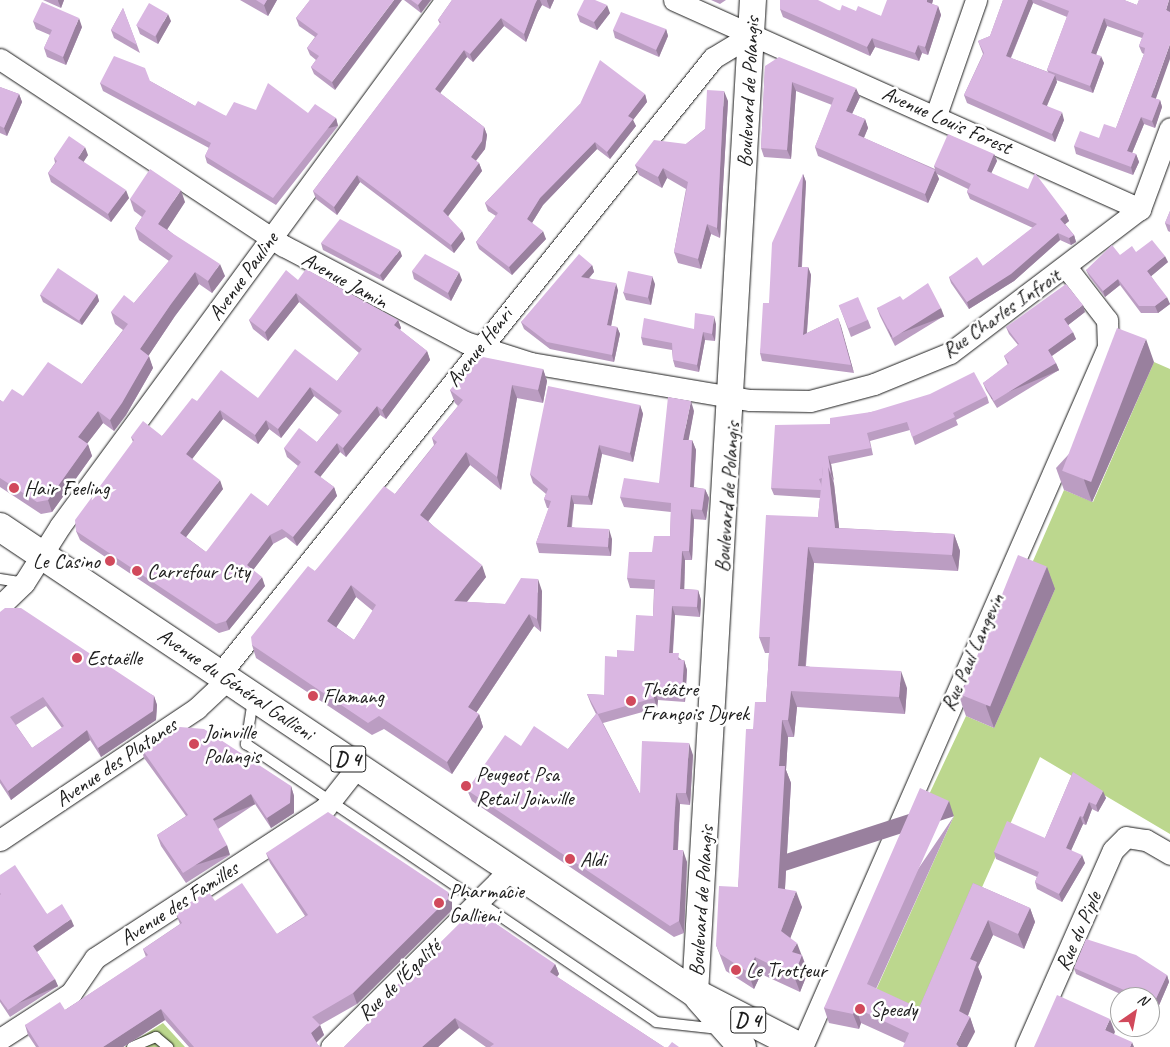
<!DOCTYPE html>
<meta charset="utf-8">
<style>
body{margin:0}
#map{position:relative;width:1170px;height:1047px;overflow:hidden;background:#fff;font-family:Caveat,sans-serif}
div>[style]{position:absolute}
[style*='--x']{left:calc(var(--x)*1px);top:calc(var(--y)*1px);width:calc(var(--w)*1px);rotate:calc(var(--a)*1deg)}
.green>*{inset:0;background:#bcd78e}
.roads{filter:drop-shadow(0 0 1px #1c1c1c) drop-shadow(0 0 1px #1c1c1c)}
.service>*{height:10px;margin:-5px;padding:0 5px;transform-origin:5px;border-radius:5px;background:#fff}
.minor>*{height:21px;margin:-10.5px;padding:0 10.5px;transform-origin:10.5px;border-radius:10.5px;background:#fff}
.tertiary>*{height:26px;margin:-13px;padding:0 13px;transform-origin:13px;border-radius:13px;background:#fff}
.primary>*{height:28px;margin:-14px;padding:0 14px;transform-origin:14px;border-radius:14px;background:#fff}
.wall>*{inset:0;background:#bb9dc2}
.shaded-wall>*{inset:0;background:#99809e;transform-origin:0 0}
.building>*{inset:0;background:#dab7e2;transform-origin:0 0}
.dots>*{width:14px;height:14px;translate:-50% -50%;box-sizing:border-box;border:2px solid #fff;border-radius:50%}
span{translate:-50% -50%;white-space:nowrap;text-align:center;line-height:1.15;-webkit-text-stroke:5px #fff;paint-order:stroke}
.shield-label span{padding:1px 4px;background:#fff;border:1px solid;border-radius:4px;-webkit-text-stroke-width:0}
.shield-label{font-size:20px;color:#1c1c1c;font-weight:700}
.street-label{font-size:21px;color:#1c1c1c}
.poi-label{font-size:21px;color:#1c1c1c}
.left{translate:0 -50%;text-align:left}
.right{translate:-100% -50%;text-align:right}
.north{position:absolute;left:1110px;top:987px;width:50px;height:50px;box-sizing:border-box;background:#fff;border:1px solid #a4a4a4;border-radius:50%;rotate:33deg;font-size:14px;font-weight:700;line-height:20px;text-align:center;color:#1c1c1c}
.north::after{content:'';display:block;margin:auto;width:18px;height:22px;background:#d1495b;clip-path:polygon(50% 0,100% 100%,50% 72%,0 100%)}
</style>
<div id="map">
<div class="green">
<i style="clip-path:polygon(1154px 362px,1170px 369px,1170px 834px,1040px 757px,922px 1022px,872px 999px,954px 816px,925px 803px,966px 716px,994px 728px,1055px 589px,1026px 577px,1064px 490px,1093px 502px)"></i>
<i style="clip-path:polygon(163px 1023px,185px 1047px,125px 1047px)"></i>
</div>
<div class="roads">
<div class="service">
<i style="--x:0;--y:579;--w:24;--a:9"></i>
<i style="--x:253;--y:700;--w:45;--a:99"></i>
<i style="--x:246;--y:744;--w:495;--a:34.1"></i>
<i style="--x:656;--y:1022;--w:63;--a:6.3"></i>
<i style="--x:132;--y:1047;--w:26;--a:-23"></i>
<i style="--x:156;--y:1037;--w:16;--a:40"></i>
</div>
<div class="minor">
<i style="--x:674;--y:0;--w:511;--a:24.16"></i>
<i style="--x:0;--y:59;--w:340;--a:33.4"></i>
<i style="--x:284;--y:246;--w:205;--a:27.9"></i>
<i style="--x:465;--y:342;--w:69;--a:17.7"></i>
<i style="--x:531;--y:363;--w:222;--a:9.6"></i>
<i style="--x:750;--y:400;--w:60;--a:1"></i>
<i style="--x:810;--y:401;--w:66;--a:-14.9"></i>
<i style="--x:874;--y:384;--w:82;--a:-22.2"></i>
<i style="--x:950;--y:353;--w:238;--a:-37.2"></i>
<i style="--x:1140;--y:209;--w:86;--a:-69.7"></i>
<i style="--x:936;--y:115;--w:122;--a:-70.8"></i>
<i style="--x:0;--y:606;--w:33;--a:-44"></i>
<i style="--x:24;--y:583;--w:67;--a:-57.7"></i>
<i style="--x:60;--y:526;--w:652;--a:-53.73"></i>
<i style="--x:220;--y:674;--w:789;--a:-51.33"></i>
<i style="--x:713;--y:58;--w:44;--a:-31.2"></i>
<i style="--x:0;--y:840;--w:237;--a:-33.8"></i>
<i style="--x:197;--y:708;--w:42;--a:-43.1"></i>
<i style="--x:0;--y:1039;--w:85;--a:-32.9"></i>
<i style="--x:71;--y:993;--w:42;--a:-55.6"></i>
<i style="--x:95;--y:958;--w:275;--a:-33.1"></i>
<i style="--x:325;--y:808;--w:53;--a:-51.8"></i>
<i style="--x:331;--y:1047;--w:252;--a:-44.7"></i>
<i style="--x:802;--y:1047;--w:764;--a:-66.39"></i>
<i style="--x:1108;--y:347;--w:27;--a:-92"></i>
<i style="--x:1107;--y:320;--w:67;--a:-127.7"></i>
<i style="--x:1026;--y:1047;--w:215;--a:-66.2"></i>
<i style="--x:1113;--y:850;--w:18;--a:-45"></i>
<i style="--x:1126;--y:837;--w:20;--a:9"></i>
<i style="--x:1146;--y:840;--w:28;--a:30"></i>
</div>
<div class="tertiary">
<i style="--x:695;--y:993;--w:995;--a:-86.66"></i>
</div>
<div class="primary">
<i style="--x:0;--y:527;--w:837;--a:33.84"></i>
<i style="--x:695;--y:993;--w:118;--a:27.2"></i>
<i style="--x:699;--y:998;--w:65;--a:48.7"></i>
</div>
</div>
<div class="wall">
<i style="clip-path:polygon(43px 0,64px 0,61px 8px)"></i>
<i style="clip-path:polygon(240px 0,277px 0,268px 16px)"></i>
<i style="clip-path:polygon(310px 0,335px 90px,314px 74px,311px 67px,316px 60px,310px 55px,307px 48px,315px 37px,299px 26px,296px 18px)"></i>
<i style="clip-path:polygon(404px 0,431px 0,421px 13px)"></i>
<i style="clip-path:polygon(452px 0,554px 0,550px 9px,542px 5px,538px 12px,526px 42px,504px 26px,473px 62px,467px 57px,440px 93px,484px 127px,487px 135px,485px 149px,476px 161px,479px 163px,482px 171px,448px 216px,465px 239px,454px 253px,360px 182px,337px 215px,316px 199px,313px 191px,440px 24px,438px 20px)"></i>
<i style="clip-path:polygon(711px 0,726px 0,720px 4px)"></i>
<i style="clip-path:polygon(933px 0,932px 4px,938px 6px,941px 15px,928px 55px,922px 53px,919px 61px,875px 47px,870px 56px,783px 17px,780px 9px,856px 11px,881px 16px)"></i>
<i style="clip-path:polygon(evenodd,1003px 0,1124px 0,1137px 5px,1139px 0,1156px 99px,1160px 100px,1162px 107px,1155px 128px,1144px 124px,1132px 153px,1136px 154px,1139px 162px,1133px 175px,1076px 154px,1074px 146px,1099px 138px,1116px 128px,1144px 54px,1142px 53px,1139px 46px,1142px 38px,1107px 26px,1096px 54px,1104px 63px,1093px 93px,1056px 80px,1057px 82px,1047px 106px,1064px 120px,1055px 142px,967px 103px,964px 95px,983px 54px,978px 41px,990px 36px,1003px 0,1033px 3px,1067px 17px,1047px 70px,1048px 72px,1011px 58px,1033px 3px)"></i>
<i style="clip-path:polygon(123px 8px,140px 53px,114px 38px,111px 30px)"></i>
<i style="clip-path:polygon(610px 13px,597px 30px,580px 22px,577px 14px)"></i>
<i style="clip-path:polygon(33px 21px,82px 27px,66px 65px,47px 57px,44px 48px,50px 35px,36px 29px)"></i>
<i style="clip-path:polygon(171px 21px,158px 44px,140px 34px,137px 26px)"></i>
<i style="clip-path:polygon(666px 29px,668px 36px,659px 57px,615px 38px,613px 30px)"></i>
<i style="clip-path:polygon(765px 66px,860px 97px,852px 114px,865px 119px,868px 128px,864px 138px,935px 169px,934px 166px,994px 154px,997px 161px,991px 173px,1066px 214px,1069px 221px,1065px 224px,1074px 235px,1076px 242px,1071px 245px,1060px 240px,1014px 281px,969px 309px,951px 283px,949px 277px,983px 266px,1033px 228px,970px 199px,967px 192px,968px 189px,937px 174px,939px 179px,928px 203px,818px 156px,815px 147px,832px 105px,796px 91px,791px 159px,764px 157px,761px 148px)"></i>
<i style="clip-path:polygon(150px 81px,195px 106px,226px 116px,256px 110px,308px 113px,336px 118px,338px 126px,276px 205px,207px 163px,205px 156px,209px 148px,103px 91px,100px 83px)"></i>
<i style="clip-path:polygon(0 87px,19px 94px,22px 102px,7px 136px,0 133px)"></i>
<i style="clip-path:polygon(645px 94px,647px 102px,633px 120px,636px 126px,610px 159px,597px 149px,543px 205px,532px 223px,546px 239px,512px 275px,479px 249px,476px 242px,496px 216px,488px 211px,485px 203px,580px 104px)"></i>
<i style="clip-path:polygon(728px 101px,720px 238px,711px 234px,701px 269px,678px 263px,674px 252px,686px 189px,667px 178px,662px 188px,639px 175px,635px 165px,686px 144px,705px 129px)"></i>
<i style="clip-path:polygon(88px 155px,83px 162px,129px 198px,111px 222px,51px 182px,48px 173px,55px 163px,54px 158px)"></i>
<i style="clip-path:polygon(803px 174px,806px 182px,802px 267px,808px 267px,811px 275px,807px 333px,838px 318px,854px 373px,762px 361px,760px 353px,769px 303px)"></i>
<i style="clip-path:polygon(130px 199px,185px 202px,167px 229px,225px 276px,212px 293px,199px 284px,175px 316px,148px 356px,153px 368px,126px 415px,114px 431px,103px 423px,87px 443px,92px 456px,52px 512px,41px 514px,0 487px,0 400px,3px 402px,23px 396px,82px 384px,123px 330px,115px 324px,111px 312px,134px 303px,169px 261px,139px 240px,135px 228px,142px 217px,134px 211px)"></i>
<i style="clip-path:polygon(1170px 211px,1170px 232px,1168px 231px,1165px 223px)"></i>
<i style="clip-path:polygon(321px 243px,402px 256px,383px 281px,323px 250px)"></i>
<i style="clip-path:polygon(1136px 252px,1168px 262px,1151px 276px,1170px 304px,1158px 313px,1141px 313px,1120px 285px,1105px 297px,1089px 276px,1086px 270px,1120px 255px)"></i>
<i style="clip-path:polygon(592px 265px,594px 272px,589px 278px,618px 290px,611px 326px,617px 327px,620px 334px,614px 362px,550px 349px,524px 329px,521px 322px)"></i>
<i style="clip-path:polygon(412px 271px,462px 280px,451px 301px,414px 279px)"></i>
<i style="clip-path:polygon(evenodd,298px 280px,398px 320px,401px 328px,400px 330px,427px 351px,430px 360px,386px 419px,380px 415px,346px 457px,340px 452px,320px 477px,334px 487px,337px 496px,297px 546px,286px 537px,273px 544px,253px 570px,265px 586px,229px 630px,219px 633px,80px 540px,76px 531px,133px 442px,131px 437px,162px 436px,197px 401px,258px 398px,337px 381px,359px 353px,299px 302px,268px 341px,253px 329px,249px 320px,298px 280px,314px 396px,339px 415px,317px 442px,284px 448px,287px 457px,298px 466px,268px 506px,206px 552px,186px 537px,223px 489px,192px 459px,223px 419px,258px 444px,269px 429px,281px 438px,314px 396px)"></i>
<i style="clip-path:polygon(655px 284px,651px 305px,626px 300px,623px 292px)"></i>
<i style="clip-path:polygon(97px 294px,99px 301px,82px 325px,43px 302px,40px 295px)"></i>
<i style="clip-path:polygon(903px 300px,944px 316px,895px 346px,880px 316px,877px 308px)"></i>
<i style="clip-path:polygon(839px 305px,868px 320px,871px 328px,851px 337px)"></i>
<i style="clip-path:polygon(1085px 312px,1068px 325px,1076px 339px,1052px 356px,1059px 370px,997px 408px,986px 390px,983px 383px,1008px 365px,1004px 356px,1018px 345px,1009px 334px,1006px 327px)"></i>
<i style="clip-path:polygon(716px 324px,715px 341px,705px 340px,699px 372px,675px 367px,673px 360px,672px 350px,643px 345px,641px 337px,694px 329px)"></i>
<i style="clip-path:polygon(1154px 362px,1092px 502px,1064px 490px,1056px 468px)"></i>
<i style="clip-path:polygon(evenodd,543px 369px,547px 381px,543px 403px,517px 398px,501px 490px,470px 465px,428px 521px,486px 577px,467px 602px,505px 604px,542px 591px,541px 632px,534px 626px,476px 713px,479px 714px,483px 727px,452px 774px,384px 729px,372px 735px,256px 658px,252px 645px,315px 571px,395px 494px,434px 445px,432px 438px,458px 406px,455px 403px,450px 390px,543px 369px,356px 597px,373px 611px,354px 640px,336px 627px,356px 597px)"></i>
<i style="clip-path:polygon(987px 396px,989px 403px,956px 420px,958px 425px,915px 445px,910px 430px,870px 441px,873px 455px,831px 464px,834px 484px,839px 528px,954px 534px,960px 551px,958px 571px,814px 563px,806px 666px,907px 688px,905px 714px,797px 707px,794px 737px,788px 737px,786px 770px,791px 783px,785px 889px,802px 907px,790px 938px,801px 955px,802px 955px,808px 972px,800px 992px,761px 974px,754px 989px,726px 971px,716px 945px,738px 887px,753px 729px,766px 702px,769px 653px,765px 653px,759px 637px,818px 517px,820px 498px,774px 495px,771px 488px,830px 424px,871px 412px)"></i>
<i style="clip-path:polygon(640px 405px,643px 414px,633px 462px,602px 454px,592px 505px,574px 504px,572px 527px,612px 539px,611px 556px,539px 553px,536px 543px,549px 508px,547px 508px,544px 499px,546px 494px,533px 483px,530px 474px)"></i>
<i style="clip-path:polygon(694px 411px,688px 440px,692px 440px,696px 450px,694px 487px,705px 489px,709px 498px,706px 520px,694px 519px,692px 560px,685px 560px,684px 589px,698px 590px,701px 600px,700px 617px,675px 615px,673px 653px,682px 660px,684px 660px,687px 670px,685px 702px,658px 700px,657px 708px,603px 723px,640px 794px,693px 755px,690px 805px,680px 804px,678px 850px,687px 862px,684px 933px,674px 937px,472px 801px,467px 790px,568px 749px,596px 714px,591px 704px,587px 694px,604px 695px,617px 657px,634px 651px,653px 616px,654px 589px,630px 588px,627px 578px,652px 552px,670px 536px,671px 512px,624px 507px,620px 497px,659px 483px)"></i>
<i style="clip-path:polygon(1047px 567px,1055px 589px,994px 728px,966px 716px,958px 694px)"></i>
<i style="clip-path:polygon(evenodd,0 612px,154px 696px,157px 705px,156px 720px,101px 757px,90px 740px,11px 800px,0 783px,0 612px,46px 706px,62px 728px,32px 748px,16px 725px,46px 706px)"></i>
<i style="clip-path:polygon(141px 748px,291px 786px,294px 796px,294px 813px,271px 828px,255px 804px,218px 829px,230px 855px,186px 883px,161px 846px,157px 835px,186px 816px,144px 758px)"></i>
<i style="clip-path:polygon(1073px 772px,1106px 798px,1098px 812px,1092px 809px,1086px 825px,1083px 824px,1071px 850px,1085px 863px,1062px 902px,1037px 889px,1035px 882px,1037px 877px,996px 859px,994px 852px,1045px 838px)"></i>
<i style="clip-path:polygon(954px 816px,876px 989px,919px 1008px,973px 883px,1030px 908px,1035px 922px,1024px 949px,993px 935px,978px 967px,982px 977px,968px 1016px,970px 1017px,975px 1032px,905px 1043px,861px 1023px,859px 1029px,829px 1023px,824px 1008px)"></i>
<i style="clip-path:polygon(266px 853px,452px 902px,452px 910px,357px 1004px,320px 1025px,324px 1035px,316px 1042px,318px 1045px,321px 1047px,189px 1047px,165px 1020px,123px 1047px,36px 1047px,28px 1035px,25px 1025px,65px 1010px,146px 957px,143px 949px,180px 924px,175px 912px,215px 901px,277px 934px,305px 916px,270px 863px)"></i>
<i style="clip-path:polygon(0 875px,47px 914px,74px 926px,37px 952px,58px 986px,10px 1017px,0 1002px)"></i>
<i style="clip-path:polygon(555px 964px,559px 974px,557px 977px,664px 1047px,486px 1047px,459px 1028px,438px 1047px,344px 1047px,373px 1018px,371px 1011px)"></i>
<i style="clip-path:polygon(1074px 968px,1167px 975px,1169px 982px,1157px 1010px,1150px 1007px,1150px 997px,1127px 997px,1076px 974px)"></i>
</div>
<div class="shaded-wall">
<i style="clip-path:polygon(58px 0,64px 0,61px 8px,58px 1px)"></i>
<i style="clip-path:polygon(267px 0,277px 0,268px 16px,264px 5px)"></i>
<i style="clip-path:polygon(394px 0,402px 0,335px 90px,332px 82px)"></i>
<i style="clip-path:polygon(422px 0,431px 0,421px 13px,418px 5px)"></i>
<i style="clip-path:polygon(537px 0,540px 0,542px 5px,538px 12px,526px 42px,524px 34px,535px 4px)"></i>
<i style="clip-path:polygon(547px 0,554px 0,550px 9px,547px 1px)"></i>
<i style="clip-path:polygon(927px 0,933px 0,930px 11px,927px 2px)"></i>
<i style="clip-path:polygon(1028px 0,1032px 0,1033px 3px,1008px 64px,1006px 56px)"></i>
<i style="clip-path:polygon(1169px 0,1170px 0,1170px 14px,1166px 10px)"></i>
<i style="clip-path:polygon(607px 5px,610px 13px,597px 30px,594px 22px)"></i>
<i style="clip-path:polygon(938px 6px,941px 15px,928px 55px,925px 47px)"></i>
<i style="clip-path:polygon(168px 14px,171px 21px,158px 44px,156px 36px)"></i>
<i style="clip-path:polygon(79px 18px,82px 27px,66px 65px,63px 57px)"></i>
<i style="clip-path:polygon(501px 18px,504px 26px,473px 62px,470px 54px)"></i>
<i style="clip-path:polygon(1104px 18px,1107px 26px,1094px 60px,1091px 53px)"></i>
<i style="clip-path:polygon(666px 29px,668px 36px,659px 57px,656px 50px)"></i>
<i style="clip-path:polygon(872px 38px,875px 47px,870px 56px,867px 47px)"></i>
<i style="clip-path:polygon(1170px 44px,1170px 59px,1154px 104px,1151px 97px)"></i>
<i style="clip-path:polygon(918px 45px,922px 53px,919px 61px,915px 53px)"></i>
<i style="clip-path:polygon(464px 50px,467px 57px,438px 96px,435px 89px)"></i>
<i style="clip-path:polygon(1101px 56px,1104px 63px,1093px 93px,1090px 86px)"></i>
<i style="clip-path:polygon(1055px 75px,1057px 82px,1044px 112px,1042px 104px)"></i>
<i style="clip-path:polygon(792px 82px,796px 91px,791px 159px,787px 150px)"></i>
<i style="clip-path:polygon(856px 88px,860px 97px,849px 120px,846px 111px)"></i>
<i style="clip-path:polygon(724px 91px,728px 101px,720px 238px,717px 228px)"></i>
<i style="clip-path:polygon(19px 94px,22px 102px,7px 136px,4px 128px)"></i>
<i style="clip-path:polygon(645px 94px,647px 102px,633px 120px,636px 126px,610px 159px,607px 152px,628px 116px)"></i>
<i style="clip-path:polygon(1160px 100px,1162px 107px,1155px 128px,1152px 121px)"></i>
<i style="clip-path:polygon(1062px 112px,1064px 120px,1055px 142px,1052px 134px)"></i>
<i style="clip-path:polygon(1141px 117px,1144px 124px,1130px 158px,1127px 151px)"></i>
<i style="left:336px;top:118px;width:8px;height:102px;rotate:76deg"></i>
<i style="clip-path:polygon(865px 119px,868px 128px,861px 144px,858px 135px)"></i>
<i style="clip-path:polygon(484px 127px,487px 135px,485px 149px,473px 164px,471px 157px)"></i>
<i style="clip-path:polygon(595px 142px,597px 149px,543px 205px,530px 226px,527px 219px,540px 198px)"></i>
<i style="clip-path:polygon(85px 147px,88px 155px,81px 166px,78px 158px)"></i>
<i style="clip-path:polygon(994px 154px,997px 161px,989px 178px,987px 171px)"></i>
<i style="clip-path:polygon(1136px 154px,1139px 162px,1133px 175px,1131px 167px)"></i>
<i style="clip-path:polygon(479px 163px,482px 171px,446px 219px,443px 211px)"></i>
<i style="clip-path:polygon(663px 168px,667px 178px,662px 188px,658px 177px)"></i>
<i style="clip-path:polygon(935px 170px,939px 179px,928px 203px,925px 194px)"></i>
<i style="clip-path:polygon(803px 174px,806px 182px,801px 275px,798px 267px)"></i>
<i style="clip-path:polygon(357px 175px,360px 182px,337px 215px,334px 207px)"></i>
<i style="clip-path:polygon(126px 190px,129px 198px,111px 222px,108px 214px)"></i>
<i style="clip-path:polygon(181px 190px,185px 202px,163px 236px,158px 224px)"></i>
<i style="clip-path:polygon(1066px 214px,1069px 221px,1063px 226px,1060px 219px)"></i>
<i style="clip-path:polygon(707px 224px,711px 234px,701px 269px,698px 259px)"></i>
<i style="clip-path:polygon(462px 231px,465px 239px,454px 253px,451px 245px)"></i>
<i style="clip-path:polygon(543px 231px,546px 239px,512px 275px,509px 267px)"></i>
<i style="clip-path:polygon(1058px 233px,1060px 240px,1014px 281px,969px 309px,967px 302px)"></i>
<i style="clip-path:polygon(1074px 235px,1076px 242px,1071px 245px,1069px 238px)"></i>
<i style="clip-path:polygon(400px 250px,402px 256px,383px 281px,380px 275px)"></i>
<i style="clip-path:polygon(1165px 256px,1168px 262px,1149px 278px,1147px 271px)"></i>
<i style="clip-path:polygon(220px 264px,225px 276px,212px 293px,208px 281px)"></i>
<i style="clip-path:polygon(592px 265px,594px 272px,584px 284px,581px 277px)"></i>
<i style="clip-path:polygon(808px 267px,811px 275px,806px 342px,803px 335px)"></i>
<i style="clip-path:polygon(195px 272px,199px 284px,175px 316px,145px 361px,140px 349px,171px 304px)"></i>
<i style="clip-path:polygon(459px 272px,462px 280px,451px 301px,448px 293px)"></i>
<i style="clip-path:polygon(652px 276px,655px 284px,651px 305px,648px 297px)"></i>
<i style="clip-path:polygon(1118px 279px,1120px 285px,1105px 297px,1103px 291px)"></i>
<i style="clip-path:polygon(616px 283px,618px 290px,610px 332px,607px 325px)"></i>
<i style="clip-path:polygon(296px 293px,299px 302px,268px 341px,265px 332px)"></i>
<i style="clip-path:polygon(97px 294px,99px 301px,82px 325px,79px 319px)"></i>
<i style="clip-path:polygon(1167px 297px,1170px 304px,1158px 313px,1155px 306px)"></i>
<i style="clip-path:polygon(1083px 305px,1085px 312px,1067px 326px,1064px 319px)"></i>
<i style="left:941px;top:308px;width:9px;height:57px;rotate:69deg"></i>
<i style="clip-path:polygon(714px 316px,716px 324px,715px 341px,712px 334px)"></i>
<i style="clip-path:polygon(838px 318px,841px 326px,854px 373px,851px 365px)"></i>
<i style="clip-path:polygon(398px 320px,401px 328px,397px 334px,394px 325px)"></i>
<i style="clip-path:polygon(617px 327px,620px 334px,614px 362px,612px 355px)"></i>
<i style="clip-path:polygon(703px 332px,705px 340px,699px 372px,697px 365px)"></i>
<i style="clip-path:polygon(1073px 332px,1076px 339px,1050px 357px,1048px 350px)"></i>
<i style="clip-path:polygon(1146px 339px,1154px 362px,1092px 502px,1084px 480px)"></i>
<i style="clip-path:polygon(427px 351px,430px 360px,386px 419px,382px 410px)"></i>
<i style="clip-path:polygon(149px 356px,153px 368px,126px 415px,114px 431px,110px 420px)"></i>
<i style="left:1056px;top:363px;width:8px;height:73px;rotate:67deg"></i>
<i style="clip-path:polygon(543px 369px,547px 381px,543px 403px,538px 390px)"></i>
<i style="clip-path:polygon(512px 385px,517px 398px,501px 490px,497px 477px)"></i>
<i style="clip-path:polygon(310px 387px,314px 396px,281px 438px,278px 429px)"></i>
<i style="clip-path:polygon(691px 401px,694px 411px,687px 449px,683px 440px)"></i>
<i style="clip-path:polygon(640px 405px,643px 414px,633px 462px,630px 453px)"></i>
<i style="clip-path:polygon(377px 406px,380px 415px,346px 457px,343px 448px)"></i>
<i style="clip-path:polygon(220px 410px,223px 419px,189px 463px,186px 454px)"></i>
<i style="clip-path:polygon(98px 411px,103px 423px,83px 449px,78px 437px)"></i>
<i style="clip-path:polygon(266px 420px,269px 429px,258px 444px,255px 435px)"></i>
<i style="clip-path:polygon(692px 440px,696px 450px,693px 496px,690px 487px)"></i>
<i style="clip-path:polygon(337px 443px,340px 452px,317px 481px,314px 472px)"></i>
<i style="clip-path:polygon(88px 444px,92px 456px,52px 512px,48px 500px)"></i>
<i style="clip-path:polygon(599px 445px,602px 454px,592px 505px,588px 496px)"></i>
<i style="clip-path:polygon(466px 452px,470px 465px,424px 527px,420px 515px)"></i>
<i style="clip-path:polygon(828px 456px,831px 464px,834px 481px,831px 474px)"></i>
<i style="clip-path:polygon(828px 467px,834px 484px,841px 544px,835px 528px)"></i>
<i style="clip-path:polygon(220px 480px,223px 489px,183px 541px,180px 533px)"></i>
<i style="clip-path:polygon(334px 487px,337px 496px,297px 546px,293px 537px)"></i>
<i style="clip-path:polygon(705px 489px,709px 498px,706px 520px,702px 510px)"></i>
<i style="clip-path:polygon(571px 495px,574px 504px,570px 536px,567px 527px)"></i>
<i style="clip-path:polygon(691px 509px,694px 519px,692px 560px,689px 551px)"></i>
<i style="clip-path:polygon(609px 529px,612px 539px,611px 556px,608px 547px)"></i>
<i style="clip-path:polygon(954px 534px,960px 551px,958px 571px,952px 555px)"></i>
<i style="clip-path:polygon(270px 535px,273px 544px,250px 574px,247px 565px)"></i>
<i style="clip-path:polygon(808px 547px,814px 563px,804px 682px,798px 666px)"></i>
<i style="clip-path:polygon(682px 551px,685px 560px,684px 599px,680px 589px)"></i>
<i style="clip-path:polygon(482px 565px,486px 577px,458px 613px,454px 601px)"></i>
<i style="clip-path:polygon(1047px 567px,1055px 589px,994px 728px,986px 706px)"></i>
<i style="clip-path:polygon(262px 577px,265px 586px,229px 630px,226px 621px)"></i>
<i style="clip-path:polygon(538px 579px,542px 591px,541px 632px,537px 619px)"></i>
<i style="clip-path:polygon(351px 585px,356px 597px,332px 634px,327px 621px)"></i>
<i style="clip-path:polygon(698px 590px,701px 600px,700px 617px,697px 607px)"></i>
<i style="clip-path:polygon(672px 606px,675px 615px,672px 662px,669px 653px)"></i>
<i style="clip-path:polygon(529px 614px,534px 626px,472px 719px,468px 707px)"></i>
<i style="clip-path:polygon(684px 660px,687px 670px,685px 702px,682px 692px)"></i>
<i style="clip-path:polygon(901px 671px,907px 688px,905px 714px,899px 697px)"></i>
<i style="clip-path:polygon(654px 691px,658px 700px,657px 708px,654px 698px)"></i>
<i style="clip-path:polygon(791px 691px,797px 707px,794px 737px,788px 720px)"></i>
<i style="clip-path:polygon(154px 696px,157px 705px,156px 720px,101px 757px,98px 748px)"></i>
<i style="clip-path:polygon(479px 714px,483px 727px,452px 774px,447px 762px)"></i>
<i style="clip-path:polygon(782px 720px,788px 737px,786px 770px,791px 783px,784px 905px,778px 888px,779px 766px)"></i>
<i style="clip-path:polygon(87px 730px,90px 740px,11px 800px,8px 791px)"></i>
<i style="clip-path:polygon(689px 743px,693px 755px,690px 805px,686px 793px)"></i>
<i style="clip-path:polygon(291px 786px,294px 796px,294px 813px,271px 828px,267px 818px)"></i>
<i style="clip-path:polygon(1103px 791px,1106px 798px,1098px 812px,1096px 805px)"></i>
<i style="clip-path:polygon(676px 793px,680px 804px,677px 861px,673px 850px)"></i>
<i style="left:251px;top:794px;width:11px;height:45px;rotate:68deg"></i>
<i style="left:949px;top:801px;width:16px;height:201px;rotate:72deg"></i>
<i style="clip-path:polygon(1089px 802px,1092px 809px,1086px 825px,1083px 817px)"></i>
<i style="clip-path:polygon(1080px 816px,1083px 824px,1069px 855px,1066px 848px)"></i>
<i style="left:227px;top:845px;width:10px;height:52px;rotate:73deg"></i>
<i style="clip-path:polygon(683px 850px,687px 862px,684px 933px,679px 921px)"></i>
<i style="clip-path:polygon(1082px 855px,1085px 863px,1062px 902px,1059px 894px)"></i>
<i style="clip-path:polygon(796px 891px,802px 907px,787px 947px,781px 931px)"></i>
<i style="clip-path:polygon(448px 892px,452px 902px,452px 910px,357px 1004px,353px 993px)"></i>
<i style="clip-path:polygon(1030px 908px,1035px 922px,1024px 949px,1018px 934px)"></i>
<i style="clip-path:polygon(71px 919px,74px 926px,35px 953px,33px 946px)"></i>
<i style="clip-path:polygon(988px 920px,993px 935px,978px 967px,982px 977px,964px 1026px,959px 1011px,970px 959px)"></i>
<i style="clip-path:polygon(797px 943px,808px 972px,800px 992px,794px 976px,792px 952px)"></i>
<i style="clip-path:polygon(755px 957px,761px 974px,754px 989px,748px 972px)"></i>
<i style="clip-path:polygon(555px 964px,559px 974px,553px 982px,550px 972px)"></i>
<i style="clip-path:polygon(1167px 975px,1169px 982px,1157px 1010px,1154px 1003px)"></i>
<i style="left:55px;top:979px;width:8px;height:56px;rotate:67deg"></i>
<i style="clip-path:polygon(856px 1008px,861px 1023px,859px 1029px,853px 1014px)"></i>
<i style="clip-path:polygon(161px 1009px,165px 1020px,123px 1047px,103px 1047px)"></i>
<i style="clip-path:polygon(970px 1017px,975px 1032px,967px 1047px,957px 1047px,956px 1044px)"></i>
<i style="clip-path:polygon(455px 1018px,459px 1028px,438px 1047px,422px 1047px)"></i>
<i style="clip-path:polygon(1110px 1019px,1115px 1032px,1110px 1043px,1105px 1030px)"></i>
<i style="clip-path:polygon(320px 1025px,324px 1035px,315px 1044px,311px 1033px)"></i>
<i style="clip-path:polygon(1132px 1042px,1134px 1047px,1130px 1047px)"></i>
</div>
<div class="building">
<i style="clip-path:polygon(256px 0,267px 0,264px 5px)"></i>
<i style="clip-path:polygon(310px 0,394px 0,332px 82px,311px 67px,319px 56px,307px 48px,318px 34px,296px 18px)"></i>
<i style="clip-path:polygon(411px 0,422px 0,418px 5px)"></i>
<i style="clip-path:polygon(452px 0,537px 0,535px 4px,524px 34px,501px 18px,470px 54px,464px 50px,435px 89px,484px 127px,482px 141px,471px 157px,479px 163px,443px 211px,462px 231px,451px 245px,357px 175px,334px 207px,313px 191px,441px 22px,438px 20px)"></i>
<i style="clip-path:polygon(584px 0,595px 0,607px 5px,594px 22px,577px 14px)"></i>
<i style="clip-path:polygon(780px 0,818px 0,840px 11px,842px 5px,856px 11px,858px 6px,881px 16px,887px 0,927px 0,927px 2px,938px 6px,925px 47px,918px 45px,915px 53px,872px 38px,867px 47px,780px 9px)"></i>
<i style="clip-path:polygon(1003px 0,1028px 0,1006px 56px,1055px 75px,1042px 104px,1062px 112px,1052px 134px,964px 95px,984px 53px,978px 41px,990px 36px)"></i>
<i style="clip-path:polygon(1041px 0,1124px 0,1137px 5px,1139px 0,1169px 0,1166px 10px,1170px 12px,1170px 44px,1151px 97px,1160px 100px,1152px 121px,1141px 117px,1127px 151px,1136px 154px,1131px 167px,1074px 146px,1080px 131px,1099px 138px,1104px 124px,1116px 128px,1144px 54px,1145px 48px,1139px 46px,1144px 33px,1104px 18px,1091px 53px,1101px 56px,1090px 86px,1047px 70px,1069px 11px)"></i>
<i style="clip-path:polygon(42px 2px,79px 18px,63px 57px,44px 48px,52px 30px,33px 21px)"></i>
<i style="left:149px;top:3px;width:22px;height:26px;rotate:30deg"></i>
<i style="clip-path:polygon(123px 8px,137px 45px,111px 30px)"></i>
<i style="clip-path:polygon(621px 12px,666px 29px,656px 50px,613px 30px)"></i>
<i style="clip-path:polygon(114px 56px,145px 68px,150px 81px,195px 106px,198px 101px,226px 116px,234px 102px,256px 110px,268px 83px,308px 113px,315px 104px,336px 118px,273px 198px,205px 156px,211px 143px,100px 83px)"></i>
<i style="clip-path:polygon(779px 57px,856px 88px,846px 111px,865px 119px,858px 135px,935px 170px,925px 194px,815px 147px,834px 98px,792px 82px,787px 150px,761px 148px,765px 66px)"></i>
<i style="clip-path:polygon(600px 60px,645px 94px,628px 116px,633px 119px,607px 152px,595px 142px,540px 198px,527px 219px,543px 231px,509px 267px,476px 242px,498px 213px,485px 203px,580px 104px)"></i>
<i style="clip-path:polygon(0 87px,19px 94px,4px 128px,0 126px)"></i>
<i style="clip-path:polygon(707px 90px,724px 91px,717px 228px,707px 224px,698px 259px,674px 252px,688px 182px,663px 168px,658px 177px,635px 165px,654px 140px,686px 144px,705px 129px)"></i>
<i style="clip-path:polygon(948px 134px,994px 154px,987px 171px,1028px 189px,1035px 173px,1066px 214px,1060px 219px,1074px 235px,1069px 238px,1058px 233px,1011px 274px,967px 302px,949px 277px,977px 257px,983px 266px,1037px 224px,967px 192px,971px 184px,934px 166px)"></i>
<i style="clip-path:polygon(69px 136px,85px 147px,78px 158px,126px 190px,108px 214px,48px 173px,57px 161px,54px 158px)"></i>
<i style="clip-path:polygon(150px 169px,181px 190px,158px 224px,220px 264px,208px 281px,195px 272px,171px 304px,140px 349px,149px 356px,122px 403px,110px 420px,98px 411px,78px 437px,88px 444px,48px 500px,37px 502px,0 478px,0 400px,3px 402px,12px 389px,23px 396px,48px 362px,82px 384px,128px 324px,111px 312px,124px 295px,134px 303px,173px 256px,135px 228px,146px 211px,130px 199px)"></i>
<i style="clip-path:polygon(803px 174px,798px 267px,808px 267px,803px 335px,838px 318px,851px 365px,760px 353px,763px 303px,769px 303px,772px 243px)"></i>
<i style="clip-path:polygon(1170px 211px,1170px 225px,1165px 223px)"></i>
<i style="clip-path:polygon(340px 219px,400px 250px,380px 275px,321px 243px)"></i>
<i style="clip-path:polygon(1152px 240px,1165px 256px,1147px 271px,1167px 297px,1155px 306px,1139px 306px,1118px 279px,1103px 291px,1086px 270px,1112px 245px,1120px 255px,1132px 246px,1136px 252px)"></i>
<i style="clip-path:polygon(425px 254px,459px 272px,448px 293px,412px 271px)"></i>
<i style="clip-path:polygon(579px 254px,592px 265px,581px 277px,616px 283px,607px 325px,617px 327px,612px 355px,547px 342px,521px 322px)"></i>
<i style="left:58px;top:268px;width:47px;height:32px;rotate:34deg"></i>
<i style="clip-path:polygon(evenodd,306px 269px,398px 320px,394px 325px,427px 351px,382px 410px,377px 406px,343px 448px,337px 443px,314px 472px,334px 487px,293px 537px,282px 529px,270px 535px,247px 565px,262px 577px,226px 621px,216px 624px,76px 531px,75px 520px,134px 440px,131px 437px,143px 421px,162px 436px,192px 398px,197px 401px,221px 370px,258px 398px,295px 349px,337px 381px,362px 349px,296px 293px,265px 332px,249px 320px,286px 270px,298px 280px,306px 269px,310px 387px,342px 411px,317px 442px,299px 428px,284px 448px,301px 462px,268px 506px,251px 493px,206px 552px,180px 533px,220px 480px,186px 454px,220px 410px,255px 435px,266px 420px,278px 429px,310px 387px)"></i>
<i style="left:628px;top:271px;width:25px;height:22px;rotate:12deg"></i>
<i style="clip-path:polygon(928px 283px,941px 308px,893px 338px,877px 308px,900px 296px,903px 300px)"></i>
<i style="clip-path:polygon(1066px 284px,1083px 305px,1064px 319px,1073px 332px,1048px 350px,1056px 363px,994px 401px,983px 383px,1009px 363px,1004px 356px,1019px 344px,1006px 327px)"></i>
<i style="left:858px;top:297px;width:25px;height:21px;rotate:67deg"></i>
<i style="clip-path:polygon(695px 313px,714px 316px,712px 334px,703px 332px,697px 365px,673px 360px,672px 343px,641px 337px,644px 318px,694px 329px)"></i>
<i style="left:1117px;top:328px;width:31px;height:153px;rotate:21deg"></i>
<i style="clip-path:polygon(evenodd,483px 357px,543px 369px,538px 390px,512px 385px,497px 477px,466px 452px,420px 515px,482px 565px,454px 601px,505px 604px,521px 578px,538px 579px,537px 619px,529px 614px,468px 707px,479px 714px,447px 762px,379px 716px,368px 723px,252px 645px,251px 637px,308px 566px,315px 571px,384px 486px,395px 494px,437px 442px,432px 438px,463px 400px,450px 390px,474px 360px,483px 357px,351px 585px,376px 605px,354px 640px,327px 621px,351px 585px)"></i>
<i style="clip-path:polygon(974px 372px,987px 396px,953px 413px,955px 417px,912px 437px,907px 422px,867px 433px,871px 448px,828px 456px,831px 474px,828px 467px,823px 467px,822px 478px,819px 479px,821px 484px,821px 490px,771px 488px,775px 425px,830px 424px,830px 418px,871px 412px,930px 394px)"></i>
<i style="clip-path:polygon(548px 386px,640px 405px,630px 453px,599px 445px,588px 496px,571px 495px,567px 527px,609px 529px,608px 547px,536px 543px,551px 501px,544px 499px,548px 489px,530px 474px)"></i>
<i style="clip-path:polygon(668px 397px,691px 401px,683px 440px,692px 440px,690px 487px,705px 489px,702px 510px,691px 509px,689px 551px,682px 551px,680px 589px,698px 590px,697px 607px,672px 606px,669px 653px,679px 653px,678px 660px,684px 660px,682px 692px,654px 691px,654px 698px,598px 714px,587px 694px,604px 695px,605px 656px,617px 657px,617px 650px,634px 651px,636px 615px,653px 616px,655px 580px,627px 578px,629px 552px,652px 552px,654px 536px,670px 536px,671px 503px,620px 497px,624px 478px,659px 483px)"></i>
<i style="clip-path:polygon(823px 467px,828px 467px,835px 528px,954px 534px,952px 555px,808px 547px,798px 666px,901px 671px,899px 697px,791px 691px,788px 720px,782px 720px,779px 766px,785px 766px,778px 888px,796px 891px,781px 931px,797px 943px,792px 952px,802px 955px,794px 976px,755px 957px,748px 972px,720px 954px,716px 945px,719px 886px,738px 887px,746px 729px,753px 729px,755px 702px,766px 702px,770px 637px,759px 637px,766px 515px,818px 517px)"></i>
<i style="left:1018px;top:555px;width:31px;height:151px;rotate:22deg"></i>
<i style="clip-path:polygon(evenodd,5px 608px,21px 608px,154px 696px,153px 711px,98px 748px,87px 730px,8px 791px,0 779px,0 612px,5px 608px,43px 697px,64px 726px,32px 748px,10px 717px,43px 697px)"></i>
<i style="clip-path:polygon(597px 713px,640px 794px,642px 741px,689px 743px,686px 793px,676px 793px,674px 823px,673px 850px,683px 850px,679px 921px,670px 926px,467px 790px,505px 735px,521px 746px,534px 726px,568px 749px)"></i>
<i style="clip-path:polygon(180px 727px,204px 729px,291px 786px,290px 803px,267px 818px,251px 794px,213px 819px,227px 845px,183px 873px,157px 835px,188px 815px,141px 748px)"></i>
<i style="clip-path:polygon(1073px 772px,1103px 791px,1096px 805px,1089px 802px,1083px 817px,1080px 816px,1066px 848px,1082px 855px,1059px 894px,1035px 882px,1039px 872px,994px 852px,1007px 821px,1045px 838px)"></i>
<i style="clip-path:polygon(920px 788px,949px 801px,867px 984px,919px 1008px,973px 883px,1030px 908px,1018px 934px,988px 920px,970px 959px,977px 962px,959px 1011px,970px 1017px,956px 1044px,959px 1047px,903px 1047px,909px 1033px,856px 1008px,853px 1014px,824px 1008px)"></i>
<i style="clip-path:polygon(328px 812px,448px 892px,448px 899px,353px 993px,312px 1017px,320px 1025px,311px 1033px,318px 1045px,321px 1047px,194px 1047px,161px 1009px,103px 1047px,39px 1047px,25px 1025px,60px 1002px,65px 1010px,148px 955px,143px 949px,182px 923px,175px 912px,208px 891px,215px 901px,242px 883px,277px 934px,308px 915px,266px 853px)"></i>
<i style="clip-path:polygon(15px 865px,47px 914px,62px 904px,71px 919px,33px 946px,55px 979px,8px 1010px,0 999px,0 895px,1px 894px,0 893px,0 875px)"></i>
<i style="clip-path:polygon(482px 914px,555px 964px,550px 972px,664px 1047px,490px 1047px,494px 1044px,455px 1018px,422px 1047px,344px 1047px,375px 1016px,371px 1011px,467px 916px)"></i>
<i style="clip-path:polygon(1086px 939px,1136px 955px,1167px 975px,1154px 1003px,1150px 1002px,1150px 997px,1140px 997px,1074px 968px)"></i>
<i style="clip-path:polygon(1057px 995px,1110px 1019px,1105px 1030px,1132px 1042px,1130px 1047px,1034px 1047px)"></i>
<i style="clip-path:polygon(672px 1042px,679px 1047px,668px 1047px)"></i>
</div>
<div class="dots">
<i style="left:14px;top:488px;background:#d1495b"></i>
<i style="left:110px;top:561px;background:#d1495b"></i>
<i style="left:137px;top:571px;background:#d1495b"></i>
<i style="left:77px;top:658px;background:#d1495b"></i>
<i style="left:313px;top:696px;background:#d1495b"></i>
<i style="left:631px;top:701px;background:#d1495b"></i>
<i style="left:194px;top:744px;background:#d1495b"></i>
<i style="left:466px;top:786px;background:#d1495b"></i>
<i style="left:570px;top:859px;background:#d1495b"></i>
<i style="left:439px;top:903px;background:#d1495b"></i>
<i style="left:736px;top:970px;background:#d1495b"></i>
<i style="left:860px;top:1009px;background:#d1495b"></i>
</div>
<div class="shield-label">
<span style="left:348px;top:759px">D 4</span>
<span style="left:748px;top:1020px">D 4</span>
</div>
<div class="street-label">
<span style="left:748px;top:92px;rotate:-87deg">Boulevard de Polangis</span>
<span style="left:947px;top:120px;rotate:24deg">Avenue Louis Forest</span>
<span style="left:243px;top:276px;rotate:-54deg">Avenue Pauline</span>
<span style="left:345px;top:280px;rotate:29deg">Avenue Jamin</span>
<span style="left:1001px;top:313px;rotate:-35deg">Rue Charles Infroit</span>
<span style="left:479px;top:347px;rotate:-52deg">Avenue Henri</span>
<span style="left:727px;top:497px;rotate:-86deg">Boulevard de Polangis</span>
<span style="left:972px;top:652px;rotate:-66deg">Rue Paul Langevin</span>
<span style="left:236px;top:684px;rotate:34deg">Avenue du Général Gallieni</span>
<span style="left:116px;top:762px;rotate:-34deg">Avenue des Platanes</span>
<span style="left:701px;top:901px;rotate:-86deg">Boulevard de Polangis</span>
<span style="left:179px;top:903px;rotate:-33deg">Avenue des Familles</span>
<span style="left:1078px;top:931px;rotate:-66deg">Rue du Piple</span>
<span style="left:399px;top:980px;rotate:-44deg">Rue de l'Égalité</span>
</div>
<div class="poi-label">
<span class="left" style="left:24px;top:488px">Hair Feeling</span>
<span class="right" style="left:100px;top:561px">Le Casino</span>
<span class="left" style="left:147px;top:571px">Carrefour City</span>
<span class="left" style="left:87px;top:658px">Estaëlle</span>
<span class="left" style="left:641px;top:701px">Théâtre<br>François Dyrek</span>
<span class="left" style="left:323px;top:696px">Flamang</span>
<span class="left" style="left:204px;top:744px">Joinville<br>Polangis</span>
<span class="left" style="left:476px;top:786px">Peugeot Psa<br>Retail Joinville</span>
<span class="left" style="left:580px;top:859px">Aldi</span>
<span class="left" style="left:449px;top:903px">Pharmacie<br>Gallieni</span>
<span class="left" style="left:746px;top:970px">Le Trotteur</span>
<span class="left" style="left:870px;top:1009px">Speedy</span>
</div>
<div class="north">N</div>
</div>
